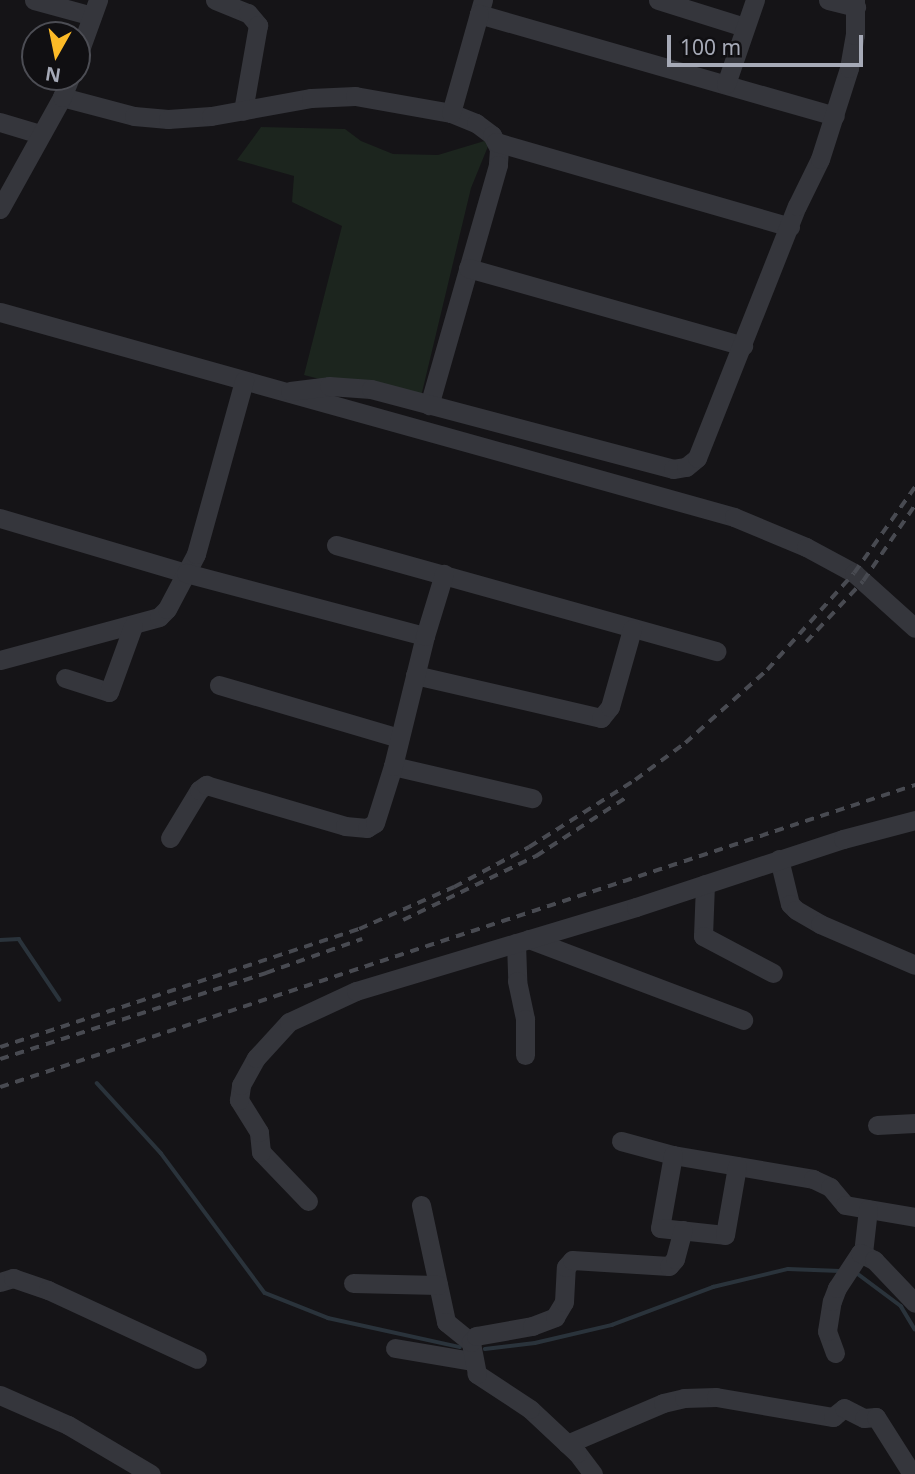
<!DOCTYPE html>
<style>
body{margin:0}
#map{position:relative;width:915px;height:1474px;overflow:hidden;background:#151417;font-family:"Noto Sans",sans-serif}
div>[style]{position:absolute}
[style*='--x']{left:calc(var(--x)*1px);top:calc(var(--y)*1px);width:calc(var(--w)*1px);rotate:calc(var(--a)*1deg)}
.green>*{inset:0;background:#1c251e}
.stream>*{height:3.5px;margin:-1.75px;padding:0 1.75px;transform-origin:1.75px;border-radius:1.75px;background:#2a333b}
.minor>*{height:19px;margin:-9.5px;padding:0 9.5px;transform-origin:9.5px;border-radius:9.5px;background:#35363c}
.rail>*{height:3.5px;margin-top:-1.75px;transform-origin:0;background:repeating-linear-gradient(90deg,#484a51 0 9px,transparent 0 16px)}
span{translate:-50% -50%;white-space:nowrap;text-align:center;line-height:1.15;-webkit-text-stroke:5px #100f12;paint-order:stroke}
.north{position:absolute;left:21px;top:21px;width:70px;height:70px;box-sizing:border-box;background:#100f12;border:2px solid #4c4d54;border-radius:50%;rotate:189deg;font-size:19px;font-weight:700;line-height:28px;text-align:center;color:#a6aab7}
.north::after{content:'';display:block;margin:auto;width:24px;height:32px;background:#fcba27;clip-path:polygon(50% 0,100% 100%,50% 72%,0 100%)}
.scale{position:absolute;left:667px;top:35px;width:196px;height:32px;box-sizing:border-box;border:4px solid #a6aab7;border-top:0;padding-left:9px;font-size:21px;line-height:24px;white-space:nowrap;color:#a6aab7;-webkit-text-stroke:5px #100f12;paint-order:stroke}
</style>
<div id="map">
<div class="green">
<i style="clip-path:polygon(261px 127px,345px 129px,361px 141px,393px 154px,438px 155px,491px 139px,471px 188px,419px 405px,304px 375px,342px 226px,292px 202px,294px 176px,237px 160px)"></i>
</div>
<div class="stream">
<i style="--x:0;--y:940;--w:19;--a:-3"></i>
<i style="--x:19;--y:939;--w:73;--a:56.1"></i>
<i style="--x:97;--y:1083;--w:95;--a:47.6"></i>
<i style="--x:161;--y:1153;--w:174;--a:53.4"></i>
<i style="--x:265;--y:1293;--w:68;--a:21.6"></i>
<i style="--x:328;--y:1318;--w:135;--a:12.4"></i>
<i style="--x:854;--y:1271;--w:59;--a:36.7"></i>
<i style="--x:901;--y:1306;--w:27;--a:59"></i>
<i style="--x:485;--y:1349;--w:50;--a:-6.8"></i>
<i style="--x:535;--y:1343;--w:79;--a:-13.2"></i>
<i style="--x:612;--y:1325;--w:108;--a:-20.6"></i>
<i style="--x:713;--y:1287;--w:77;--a:-13.5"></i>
<i style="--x:788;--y:1269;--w:52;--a:2.2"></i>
</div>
<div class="minor">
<i style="--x:34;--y:0;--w:60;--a:15.4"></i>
<i style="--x:215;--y:0;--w:35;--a:22"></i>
<i style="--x:248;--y:13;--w:16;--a:50"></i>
<i style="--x:258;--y:25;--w:87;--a:99.9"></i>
<i style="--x:483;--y:0;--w:15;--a:106"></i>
<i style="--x:479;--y:14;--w:370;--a:16"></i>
<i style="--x:658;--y:0;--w:90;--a:17.4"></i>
<i style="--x:828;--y:0;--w:29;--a:14"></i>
<i style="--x:77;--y:58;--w:62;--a:-70.1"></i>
<i style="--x:726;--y:84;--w:89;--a:-71"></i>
<i style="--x:62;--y:97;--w:74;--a:14.8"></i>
<i style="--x:134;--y:116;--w:34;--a:5"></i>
<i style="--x:168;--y:119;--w:43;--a:-4"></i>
<i style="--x:211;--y:116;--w:102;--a:-10.2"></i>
<i style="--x:311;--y:98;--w:44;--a:-2.6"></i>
<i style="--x:355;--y:96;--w:97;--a:10"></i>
<i style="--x:451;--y:113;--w:27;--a:22"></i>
<i style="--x:476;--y:123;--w:20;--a:37"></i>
<i style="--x:492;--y:135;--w:16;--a:63"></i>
<i style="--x:499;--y:149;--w:16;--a:94"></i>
<i style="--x:498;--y:165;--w:250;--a:106"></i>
<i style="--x:451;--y:113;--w:103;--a:-74.2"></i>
<i style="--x:0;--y:122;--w:42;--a:16.7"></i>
<i style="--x:496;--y:142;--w:306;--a:16.1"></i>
<i style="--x:0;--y:209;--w:128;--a:-61"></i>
<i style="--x:62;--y:97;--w:22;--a:-68"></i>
<i style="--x:468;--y:268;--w:286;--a:15.8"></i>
<i style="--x:0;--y:312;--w:762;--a:15.6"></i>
<i style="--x:734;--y:517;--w:78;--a:22.6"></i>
<i style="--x:806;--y:547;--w:55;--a:28.4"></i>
<i style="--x:854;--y:573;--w:82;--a:42"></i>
<i style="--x:290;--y:391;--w:39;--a:-7"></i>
<i style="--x:329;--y:386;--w:42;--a:4.1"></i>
<i style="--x:371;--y:389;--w:312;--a:14.8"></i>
<i style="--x:673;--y:469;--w:13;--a:-9"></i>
<i style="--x:686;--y:467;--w:14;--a:-39"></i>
<i style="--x:697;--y:458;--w:271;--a:-68.4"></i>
<i style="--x:797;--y:206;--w:52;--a:-63.9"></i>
<i style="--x:820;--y:159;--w:96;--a:-72.3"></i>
<i style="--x:849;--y:68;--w:34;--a:-80"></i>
<i style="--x:855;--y:35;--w:35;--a:-90"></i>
<i style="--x:0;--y:518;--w:194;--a:16.5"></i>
<i style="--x:186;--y:573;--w:21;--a:-62"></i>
<i style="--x:196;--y:554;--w:180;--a:-74.5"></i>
<i style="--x:336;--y:545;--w:395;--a:15.6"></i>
<i style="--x:0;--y:660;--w:165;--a:-15.1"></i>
<i style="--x:159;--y:617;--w:11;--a:-45"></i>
<i style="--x:167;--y:609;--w:41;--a:-62.2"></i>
<i style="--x:186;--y:573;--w:247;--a:14.8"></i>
<i style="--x:415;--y:675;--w:191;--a:13"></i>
<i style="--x:601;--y:718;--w:14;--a:-51"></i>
<i style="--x:610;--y:707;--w:81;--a:-74.2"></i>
<i style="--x:65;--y:678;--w:46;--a:17.7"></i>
<i style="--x:109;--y:692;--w:70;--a:-70"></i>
<i style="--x:219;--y:685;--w:188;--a:16.4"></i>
<i style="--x:393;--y:766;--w:143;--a:13"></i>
<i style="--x:170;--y:838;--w:56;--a:-58.9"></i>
<i style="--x:199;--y:790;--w:9;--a:-36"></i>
<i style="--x:206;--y:785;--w:145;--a:16.4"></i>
<i style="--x:345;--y:826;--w:22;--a:5"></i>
<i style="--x:367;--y:828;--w:9;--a:-32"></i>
<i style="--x:375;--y:823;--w:60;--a:-72.5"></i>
<i style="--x:393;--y:766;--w:134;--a:-76.2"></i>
<i style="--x:425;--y:636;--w:65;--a:-73"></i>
<i style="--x:779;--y:859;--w:46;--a:76.3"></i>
<i style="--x:790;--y:904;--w:8;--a:45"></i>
<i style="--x:796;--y:910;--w:28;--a:30"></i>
<i style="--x:820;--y:924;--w:103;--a:23.3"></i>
<i style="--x:705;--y:884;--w:52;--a:92.2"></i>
<i style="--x:703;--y:936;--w:79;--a:27.9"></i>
<i style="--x:529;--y:939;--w:229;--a:20.7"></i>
<i style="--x:516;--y:943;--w:38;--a:88"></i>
<i style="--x:517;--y:981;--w:39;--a:78"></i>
<i style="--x:525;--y:1019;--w:36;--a:90"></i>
<i style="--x:877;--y:1125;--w:38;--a:-3"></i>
<i style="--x:621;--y:1141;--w:54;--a:15.1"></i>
<i style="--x:673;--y:1155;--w:142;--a:9.7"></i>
<i style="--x:813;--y:1179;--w:19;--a:25"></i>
<i style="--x:830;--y:1187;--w:23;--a:50"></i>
<i style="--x:845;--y:1205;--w:71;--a:9.7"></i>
<i style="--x:673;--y:1155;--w:74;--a:100.1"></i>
<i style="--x:660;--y:1228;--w:65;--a:6.1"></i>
<i style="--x:725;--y:1235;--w:70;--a:-80.1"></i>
<i style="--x:308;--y:1201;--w:68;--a:-133.8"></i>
<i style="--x:261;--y:1152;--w:20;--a:-96"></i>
<i style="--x:259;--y:1132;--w:38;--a:-122"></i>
<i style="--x:239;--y:1100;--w:15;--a:-82"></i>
<i style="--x:241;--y:1085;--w:31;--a:-61"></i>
<i style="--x:256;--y:1058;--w:49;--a:-47.5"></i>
<i style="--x:289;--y:1022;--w:74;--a:-24.8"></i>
<i style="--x:356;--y:991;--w:292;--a:-16.7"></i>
<i style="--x:636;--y:907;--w:218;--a:-18.2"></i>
<i style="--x:843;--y:839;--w:74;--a:-14.8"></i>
<i style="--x:421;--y:1205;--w:120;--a:77.9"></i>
<i style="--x:446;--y:1322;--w:32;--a:39"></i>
<i style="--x:863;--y:1253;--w:44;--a:-83.5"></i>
<i style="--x:0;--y:1282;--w:14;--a:-17"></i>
<i style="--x:13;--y:1278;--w:37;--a:19"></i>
<i style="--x:48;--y:1290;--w:164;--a:24.8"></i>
<i style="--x:353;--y:1283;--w:85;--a:1.3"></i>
<i style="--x:395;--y:1348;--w:78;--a:9.6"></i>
<i style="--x:835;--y:1353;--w:23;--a:-110"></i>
<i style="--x:827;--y:1331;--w:30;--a:-81"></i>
<i style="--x:832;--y:1301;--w:14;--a:-69"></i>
<i style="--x:837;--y:1288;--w:42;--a:-56.7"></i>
<i style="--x:860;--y:1253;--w:16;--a:27"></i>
<i style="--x:874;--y:1260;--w:59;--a:46.4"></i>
<i style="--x:0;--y:1395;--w:74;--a:23.8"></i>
<i style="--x:68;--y:1425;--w:96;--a:30.6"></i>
<i style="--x:567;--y:1444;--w:104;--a:-23.1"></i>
<i style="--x:663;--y:1403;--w:22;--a:-13"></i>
<i style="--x:684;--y:1398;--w:32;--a:-2"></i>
<i style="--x:716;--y:1397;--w:119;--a:9.7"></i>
<i style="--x:833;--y:1417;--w:14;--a:-39"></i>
<i style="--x:844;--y:1408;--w:22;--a:27"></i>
<i style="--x:864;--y:1418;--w:12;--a:-5"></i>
<i style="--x:876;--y:1417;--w:67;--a:57.7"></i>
<i style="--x:593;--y:1474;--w:26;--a:-127"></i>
<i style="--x:577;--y:1453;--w:64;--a:-136.9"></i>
<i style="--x:530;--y:1409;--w:64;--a:-146.6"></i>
<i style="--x:477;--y:1374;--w:33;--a:-101"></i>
<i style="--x:471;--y:1342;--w:8;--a:-50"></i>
<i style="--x:476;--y:1336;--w:57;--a:-10.1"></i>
<i style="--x:532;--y:1326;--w:25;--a:-21"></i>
<i style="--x:555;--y:1317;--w:17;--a:-59"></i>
<i style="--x:564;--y:1302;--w:35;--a:-87"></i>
<i style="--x:566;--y:1267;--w:9;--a:-49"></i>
<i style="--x:572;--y:1260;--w:97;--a:3.5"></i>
<i style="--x:669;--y:1266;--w:9;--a:-49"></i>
<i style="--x:675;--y:1259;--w:30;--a:-75"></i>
</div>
<div class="rail">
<i style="--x:806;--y:642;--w:83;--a:-46.9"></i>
<i style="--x:863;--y:581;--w:92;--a:-55.6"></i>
<i style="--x:403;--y:920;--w:148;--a:-25.7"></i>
<i style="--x:536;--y:856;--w:108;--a:-33"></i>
<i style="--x:0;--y:1047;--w:378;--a:-18.2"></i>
<i style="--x:359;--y:929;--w:104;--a:-23.9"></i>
<i style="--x:454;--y:887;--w:85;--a:-28.1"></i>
<i style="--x:529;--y:847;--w:125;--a:-32.3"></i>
<i style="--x:635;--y:780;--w:62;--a:-36.5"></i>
<i style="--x:685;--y:743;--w:110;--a:-41.7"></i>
<i style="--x:767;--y:670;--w:130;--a:-48.1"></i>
<i style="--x:854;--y:573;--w:105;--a:-54.7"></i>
<i style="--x:0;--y:1059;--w:280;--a:-17.9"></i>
<i style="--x:266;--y:973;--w:102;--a:-19.5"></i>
<i style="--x:0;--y:1087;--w:964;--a:-18.27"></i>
</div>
<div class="north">N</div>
<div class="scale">100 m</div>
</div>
